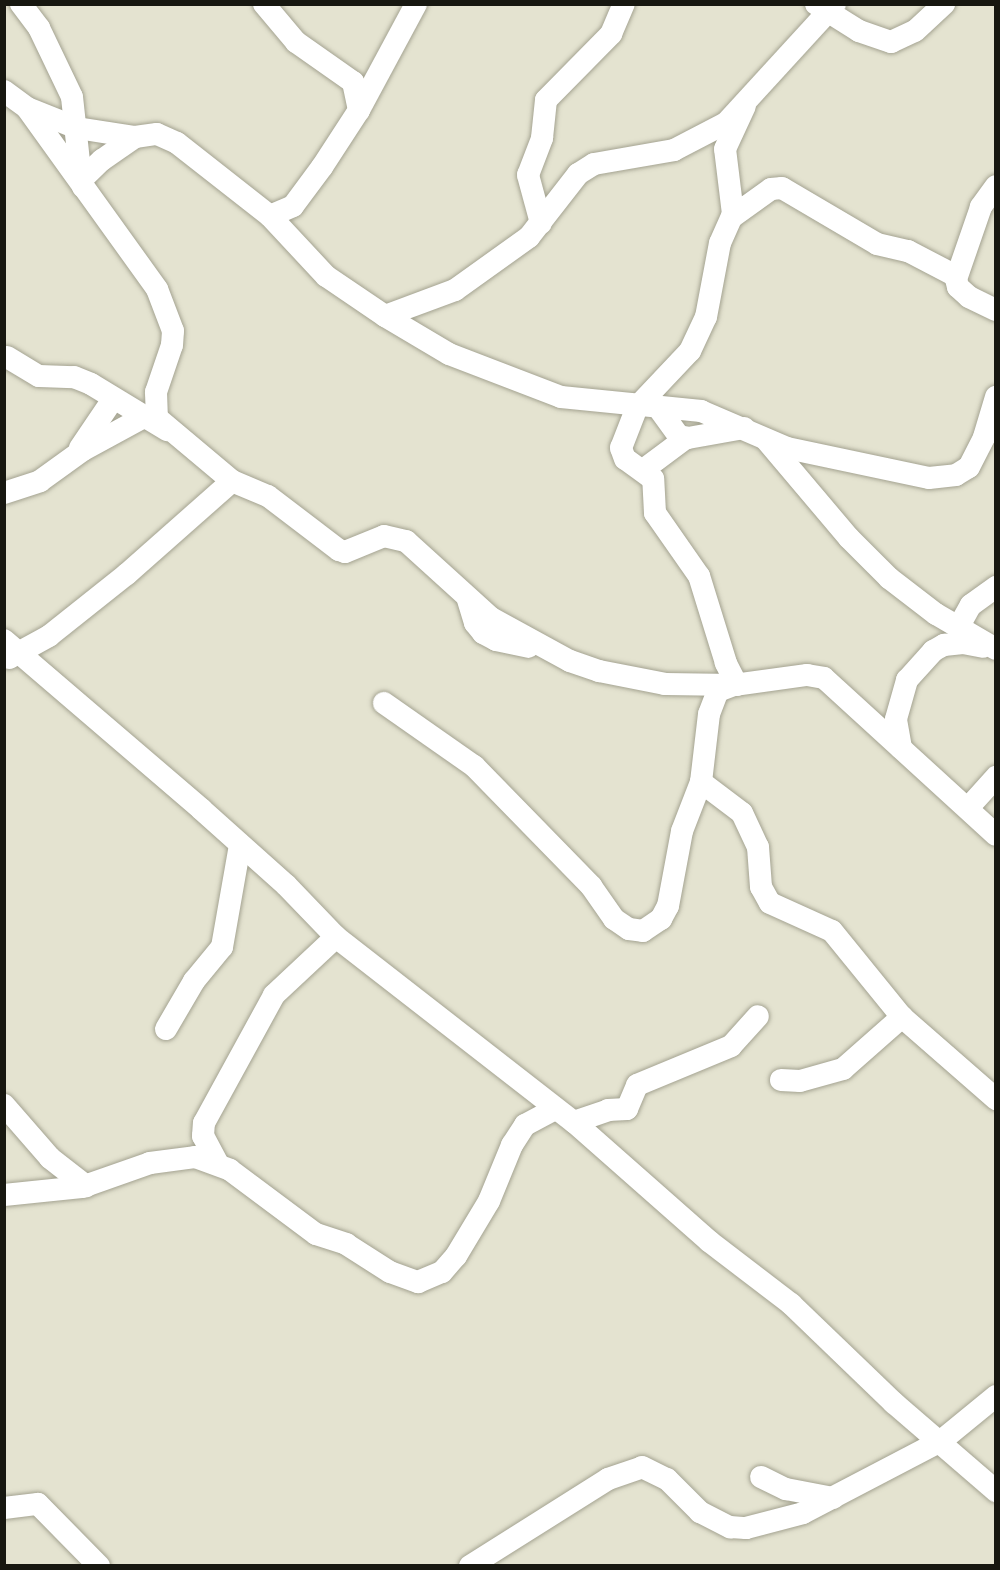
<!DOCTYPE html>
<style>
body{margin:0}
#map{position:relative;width:1000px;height:1570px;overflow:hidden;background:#e4e3d0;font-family:Jost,sans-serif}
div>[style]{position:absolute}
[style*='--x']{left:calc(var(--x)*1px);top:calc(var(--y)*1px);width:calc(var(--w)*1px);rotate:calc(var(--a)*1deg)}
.roads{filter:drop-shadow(0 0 2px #a4a391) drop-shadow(0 0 2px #a4a391)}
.minor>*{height:22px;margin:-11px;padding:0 11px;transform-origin:11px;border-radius:11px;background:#fff}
span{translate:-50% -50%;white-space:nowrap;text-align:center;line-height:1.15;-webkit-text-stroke:6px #f1f0dd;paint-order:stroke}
.frame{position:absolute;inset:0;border:6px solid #171710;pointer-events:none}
</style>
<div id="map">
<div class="roads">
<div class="minor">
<i style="--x:21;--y:4;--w:30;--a:53"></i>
<i style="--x:39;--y:28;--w:76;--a:64.4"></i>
<i style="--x:72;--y:97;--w:83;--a:83.8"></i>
<i style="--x:264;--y:4;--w:50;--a:49.9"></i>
<i style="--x:296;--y:42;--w:70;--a:35.1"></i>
<i style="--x:353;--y:82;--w:29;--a:78"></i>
<i style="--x:816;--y:4;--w:51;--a:32.1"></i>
<i style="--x:859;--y:31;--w:34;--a:19"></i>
<i style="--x:891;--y:42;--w:26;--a:-25"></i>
<i style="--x:915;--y:31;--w:40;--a:-43"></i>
<i style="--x:4;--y:91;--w:29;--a:36"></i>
<i style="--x:27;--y:108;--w:223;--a:54.3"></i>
<i style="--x:157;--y:289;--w:45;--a:69.1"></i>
<i style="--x:173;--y:331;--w:14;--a:94"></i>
<i style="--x:172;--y:345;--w:50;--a:108.8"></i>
<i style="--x:156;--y:392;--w:26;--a:88"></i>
<i style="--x:157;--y:418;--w:98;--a:40"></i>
<i style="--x:232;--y:481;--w:39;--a:23"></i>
<i style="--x:268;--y:496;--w:89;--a:37.3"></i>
<i style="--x:339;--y:550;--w:6;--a:18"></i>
<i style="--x:345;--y:552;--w:42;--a:-22.3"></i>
<i style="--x:384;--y:536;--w:23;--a:13"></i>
<i style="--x:406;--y:541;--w:115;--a:42.2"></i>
<i style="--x:491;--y:618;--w:90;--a:28.6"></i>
<i style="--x:570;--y:661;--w:31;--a:19"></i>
<i style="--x:599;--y:671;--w:67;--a:11.1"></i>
<i style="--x:665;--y:684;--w:69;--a:0.8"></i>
<i style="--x:734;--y:685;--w:74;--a:-7.8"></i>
<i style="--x:807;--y:675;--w:17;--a:10"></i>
<i style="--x:824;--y:678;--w:233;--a:42.4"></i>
<i style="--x:27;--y:108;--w:54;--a:21.8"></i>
<i style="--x:77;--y:128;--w:59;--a:8.8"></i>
<i style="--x:135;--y:137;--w:22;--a:-8"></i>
<i style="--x:157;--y:134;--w:22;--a:24"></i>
<i style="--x:177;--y:143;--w:118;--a:38.1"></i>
<i style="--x:270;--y:216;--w:82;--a:47"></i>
<i style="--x:326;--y:276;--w:71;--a:34.1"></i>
<i style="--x:385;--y:316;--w:74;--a:30.7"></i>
<i style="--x:449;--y:354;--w:120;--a:21"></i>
<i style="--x:561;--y:397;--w:141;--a:5.7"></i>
<i style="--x:701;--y:411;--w:94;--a:23.3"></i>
<i style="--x:787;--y:448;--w:145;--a:11.9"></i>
<i style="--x:929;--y:478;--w:27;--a:-6"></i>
<i style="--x:956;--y:475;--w:15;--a:-32"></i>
<i style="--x:969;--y:467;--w:34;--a:-63"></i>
<i style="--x:984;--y:437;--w:42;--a:-73.3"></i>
<i style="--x:996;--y:186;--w:26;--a:126"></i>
<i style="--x:981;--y:207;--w:76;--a:109.1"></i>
<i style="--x:956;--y:279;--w:8;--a:76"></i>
<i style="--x:958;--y:287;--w:15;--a:42"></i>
<i style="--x:969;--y:297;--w:30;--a:26"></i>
<i style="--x:83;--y:187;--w:7;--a:-106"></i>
<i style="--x:81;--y:180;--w:29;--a:-44"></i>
<i style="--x:102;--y:160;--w:40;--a:-34.9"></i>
<i style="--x:270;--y:216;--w:25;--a:-23"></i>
<i style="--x:293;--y:206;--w:49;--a:-53.4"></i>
<i style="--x:322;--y:167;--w:68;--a:-57"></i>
<i style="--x:359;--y:110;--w:120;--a:-61.7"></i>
<i style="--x:732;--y:217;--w:48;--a:-35.7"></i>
<i style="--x:771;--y:189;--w:11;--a:-5"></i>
<i style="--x:782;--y:188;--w:110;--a:30.5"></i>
<i style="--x:877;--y:244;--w:32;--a:13"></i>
<i style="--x:908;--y:251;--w:54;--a:27.5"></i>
<i style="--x:541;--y:223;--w:50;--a:-105.2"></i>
<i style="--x:528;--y:175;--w:40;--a:-69"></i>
<i style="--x:542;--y:138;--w:38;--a:-84"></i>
<i style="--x:546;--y:100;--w:93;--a:-45.4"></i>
<i style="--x:611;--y:34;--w:33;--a:-67"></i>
<i style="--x:385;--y:316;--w:75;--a:-20.4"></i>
<i style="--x:455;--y:290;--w:91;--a:-35.6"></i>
<i style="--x:529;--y:237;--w:80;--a:-52.1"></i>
<i style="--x:578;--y:174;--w:19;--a:-32"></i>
<i style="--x:594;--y:164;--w:81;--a:-9.9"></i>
<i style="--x:674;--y:150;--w:59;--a:-27.4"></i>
<i style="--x:726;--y:123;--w:161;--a:-47.5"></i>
<i style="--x:7;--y:357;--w:37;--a:31"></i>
<i style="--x:39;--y:376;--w:35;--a:2"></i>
<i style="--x:74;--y:377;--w:18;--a:22"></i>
<i style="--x:91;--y:384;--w:89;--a:31.2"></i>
<i style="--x:657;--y:406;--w:37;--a:54"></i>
<i style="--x:679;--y:436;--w:9;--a:13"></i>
<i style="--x:688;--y:438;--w:57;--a:-10.1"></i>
<i style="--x:767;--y:441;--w:127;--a:49.8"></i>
<i style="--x:849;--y:538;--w:57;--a:45"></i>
<i style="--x:889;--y:578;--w:59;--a:37.5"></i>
<i style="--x:936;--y:614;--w:69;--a:30.3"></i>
<i style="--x:80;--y:448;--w:59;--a:-56"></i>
<i style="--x:643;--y:470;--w:54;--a:-36.7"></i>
<i style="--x:4;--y:493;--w:38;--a:-18"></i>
<i style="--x:40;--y:481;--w:53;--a:-35.8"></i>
<i style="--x:83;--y:450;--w:69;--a:-28.4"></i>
<i style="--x:468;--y:600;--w:24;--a:73"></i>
<i style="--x:475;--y:623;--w:13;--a:51"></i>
<i style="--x:483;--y:633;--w:15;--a:28"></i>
<i style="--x:496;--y:640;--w:33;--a:12"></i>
<i style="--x:958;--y:628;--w:26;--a:-61"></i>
<i style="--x:971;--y:605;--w:31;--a:-36"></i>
<i style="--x:4;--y:640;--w:260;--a:40.6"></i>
<i style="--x:201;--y:809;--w:114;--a:41.8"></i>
<i style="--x:286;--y:885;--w:72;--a:46.1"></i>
<i style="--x:336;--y:937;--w:301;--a:37.9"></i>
<i style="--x:574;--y:1122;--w:181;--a:41.4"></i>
<i style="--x:710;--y:1242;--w:102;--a:37.4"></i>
<i style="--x:791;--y:1304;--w:143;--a:43.9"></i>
<i style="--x:894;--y:1403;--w:135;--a:40.8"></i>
<i style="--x:9;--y:658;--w:46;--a:-28.8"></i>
<i style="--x:49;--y:636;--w:100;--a:-38.5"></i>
<i style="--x:127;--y:574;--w:140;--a:-41.5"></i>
<i style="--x:737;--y:685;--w:25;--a:-117"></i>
<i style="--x:726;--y:663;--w:91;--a:-107.2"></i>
<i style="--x:699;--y:576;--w:77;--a:-124.9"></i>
<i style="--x:655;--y:513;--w:34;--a:-93"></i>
<i style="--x:653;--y:479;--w:34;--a:-144"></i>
<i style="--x:625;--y:459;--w:12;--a:-110"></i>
<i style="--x:621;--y:448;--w:44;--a:-68.7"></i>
<i style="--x:637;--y:407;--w:77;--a:-46.6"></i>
<i style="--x:690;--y:351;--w:38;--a:-65"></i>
<i style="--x:706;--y:317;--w:75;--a:-79.3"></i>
<i style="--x:720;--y:243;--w:32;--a:-66"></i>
<i style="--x:733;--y:214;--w:65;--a:-97"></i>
<i style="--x:725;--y:149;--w:47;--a:-65.1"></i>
<i style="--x:384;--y:703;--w:110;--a:35"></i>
<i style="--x:474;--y:766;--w:168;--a:45.7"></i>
<i style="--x:591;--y:886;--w:40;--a:55.1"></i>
<i style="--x:614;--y:919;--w:18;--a:34"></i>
<i style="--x:629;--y:929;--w:14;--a:8"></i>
<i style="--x:643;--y:931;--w:22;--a:-34"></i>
<i style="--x:661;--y:919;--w:15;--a:-62"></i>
<i style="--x:668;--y:906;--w:76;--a:-79.4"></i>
<i style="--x:682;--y:831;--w:53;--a:-68.8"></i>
<i style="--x:701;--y:782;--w:68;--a:-83.3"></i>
<i style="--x:709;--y:714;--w:25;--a:-69"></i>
<i style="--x:718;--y:691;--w:17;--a:-21"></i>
<i style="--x:901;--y:748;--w:29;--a:-100"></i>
<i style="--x:896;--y:719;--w:41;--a:-74.2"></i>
<i style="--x:907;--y:680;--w:39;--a:-48"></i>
<i style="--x:933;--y:651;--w:13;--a:-29"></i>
<i style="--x:944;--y:645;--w:19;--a:-6"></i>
<i style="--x:963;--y:643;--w:20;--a:11"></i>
<i style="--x:701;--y:782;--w:51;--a:37.1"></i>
<i style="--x:742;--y:813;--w:38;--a:65"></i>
<i style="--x:758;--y:847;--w:40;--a:85.7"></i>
<i style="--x:761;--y:887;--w:18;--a:61"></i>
<i style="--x:770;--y:903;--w:68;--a:24.3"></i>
<i style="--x:832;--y:931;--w:111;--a:50.9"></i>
<i style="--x:902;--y:1017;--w:125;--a:41.1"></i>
<i style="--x:968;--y:808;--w:42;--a:-47.9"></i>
<i style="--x:166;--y:1029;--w:56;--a:-59.7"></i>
<i style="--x:194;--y:981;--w:44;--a:-50.5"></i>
<i style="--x:222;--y:947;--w:104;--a:-80"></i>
<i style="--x:781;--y:1080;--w:19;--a:3"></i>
<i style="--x:800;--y:1081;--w:45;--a:-15.6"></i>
<i style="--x:843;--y:1069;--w:79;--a:-41.4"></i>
<i style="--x:4;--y:1105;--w:70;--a:49"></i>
<i style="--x:50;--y:1158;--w:46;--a:37.9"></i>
<i style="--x:574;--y:1122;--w:36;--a:-19"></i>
<i style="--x:608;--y:1110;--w:19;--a:-3"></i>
<i style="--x:627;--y:1109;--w:26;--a:-67"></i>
<i style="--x:637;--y:1085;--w:102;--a:-22.5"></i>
<i style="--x:731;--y:1046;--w:40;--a:-48"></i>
<i style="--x:218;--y:1164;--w:32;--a:-118"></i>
<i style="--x:203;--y:1136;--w:13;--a:-86"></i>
<i style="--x:204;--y:1123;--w:146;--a:-61.3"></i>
<i style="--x:274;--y:995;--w:85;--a:-43.1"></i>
<i style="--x:4;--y:1195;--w:78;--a:-5.9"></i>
<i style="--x:82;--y:1187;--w:72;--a:-19.4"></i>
<i style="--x:150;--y:1163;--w:45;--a:-7.6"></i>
<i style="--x:195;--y:1157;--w:37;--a:20"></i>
<i style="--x:230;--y:1170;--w:107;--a:36.7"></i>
<i style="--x:316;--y:1234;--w:32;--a:18"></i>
<i style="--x:346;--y:1244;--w:52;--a:32.5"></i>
<i style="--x:390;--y:1272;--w:30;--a:20"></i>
<i style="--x:418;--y:1282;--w:26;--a:-23"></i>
<i style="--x:442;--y:1272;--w:21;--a:-49"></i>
<i style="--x:456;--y:1256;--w:64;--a:-59"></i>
<i style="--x:489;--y:1201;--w:61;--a:-67.7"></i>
<i style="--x:512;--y:1145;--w:24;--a:-57"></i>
<i style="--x:525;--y:1125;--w:34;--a:-28"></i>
<i style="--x:761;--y:1477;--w:28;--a:26"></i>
<i style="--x:786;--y:1489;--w:48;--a:10.8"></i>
<i style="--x:4;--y:1508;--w:34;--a:-7"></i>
<i style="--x:38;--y:1504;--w:87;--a:45.5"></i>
<i style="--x:470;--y:1566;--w:163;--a:-32.2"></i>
<i style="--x:608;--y:1479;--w:36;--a:-19"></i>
<i style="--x:642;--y:1467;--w:28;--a:26"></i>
<i style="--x:667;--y:1479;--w:47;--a:45"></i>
<i style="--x:700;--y:1512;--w:34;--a:27"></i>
<i style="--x:730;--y:1527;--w:16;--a:4"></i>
<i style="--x:746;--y:1528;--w:59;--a:-14.7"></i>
<i style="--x:803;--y:1513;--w:156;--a:-27.6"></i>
<i style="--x:941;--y:1441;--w:71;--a:-39.3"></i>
</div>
</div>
<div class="frame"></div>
</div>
